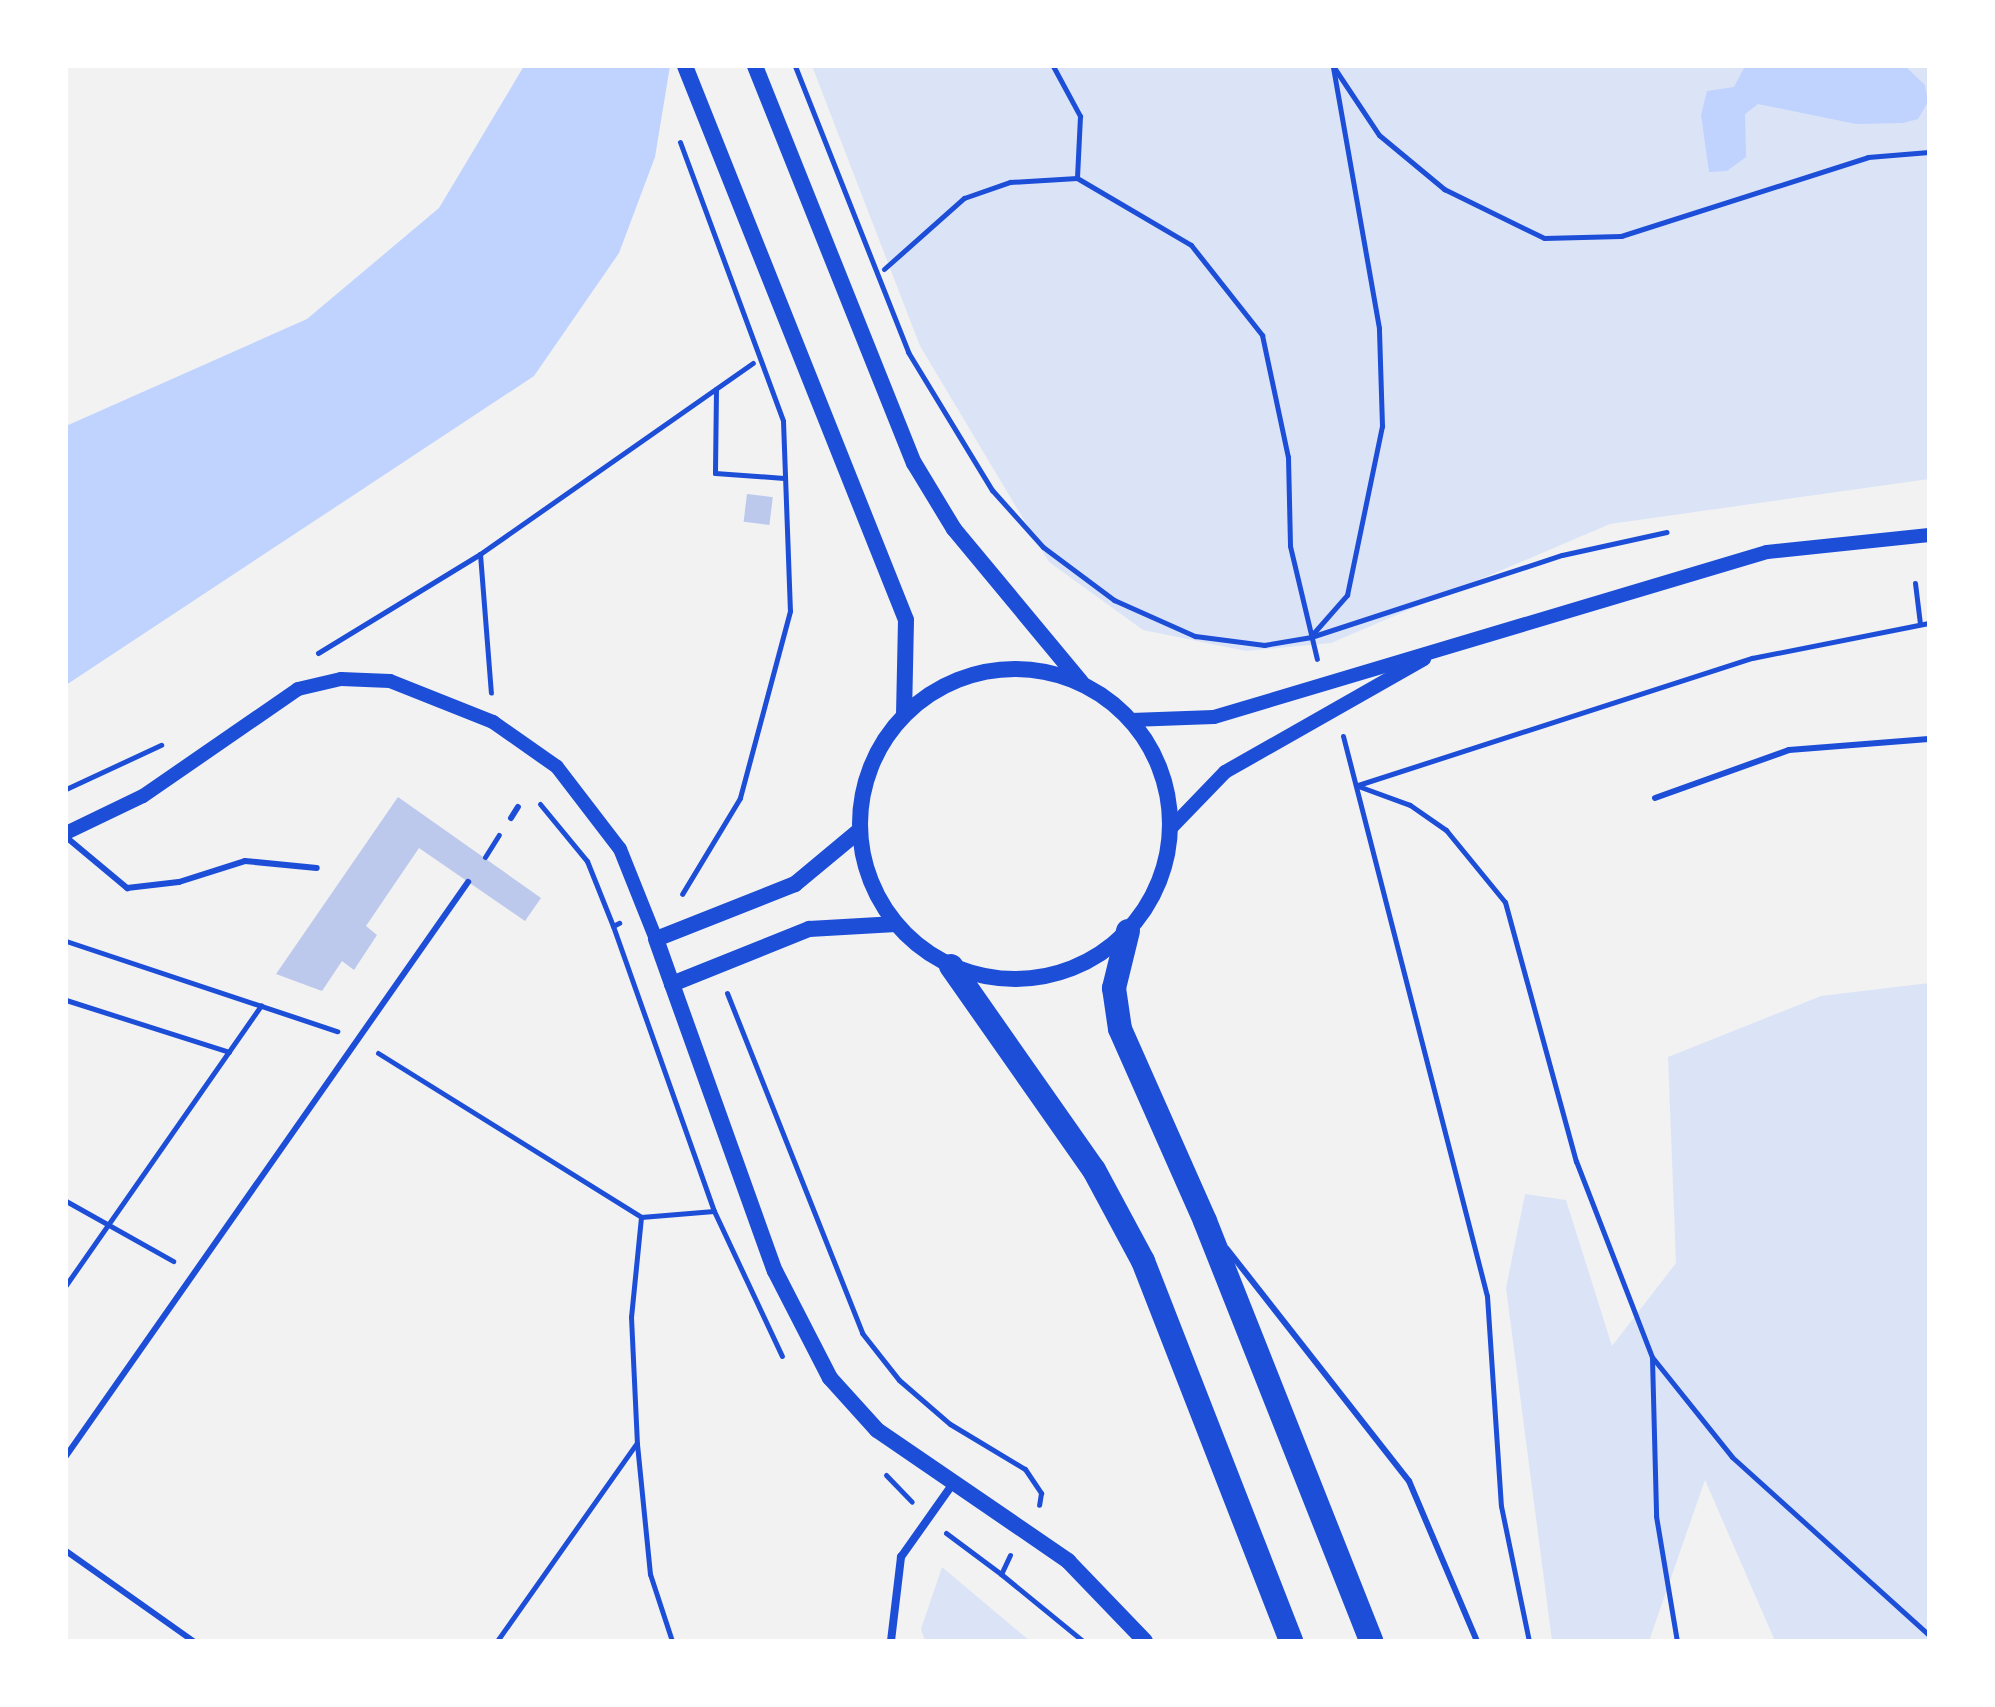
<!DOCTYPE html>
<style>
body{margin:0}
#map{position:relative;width:1995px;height:1707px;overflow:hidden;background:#f2f2f2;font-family:Commissioner,sans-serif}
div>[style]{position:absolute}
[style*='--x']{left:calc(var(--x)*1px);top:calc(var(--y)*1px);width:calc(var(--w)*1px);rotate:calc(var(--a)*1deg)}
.green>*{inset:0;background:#dbe4f7}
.water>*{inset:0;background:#bfd3fe}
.building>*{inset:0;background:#bdc9ec;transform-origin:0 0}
.path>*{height:5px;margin:-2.5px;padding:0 2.5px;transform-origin:2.5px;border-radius:2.5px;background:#1d4ed8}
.service>*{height:6px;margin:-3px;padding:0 3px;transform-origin:3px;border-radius:3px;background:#1d4ed8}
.minor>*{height:8px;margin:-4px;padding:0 4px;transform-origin:4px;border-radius:4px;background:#1d4ed8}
.tertiary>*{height:14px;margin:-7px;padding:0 7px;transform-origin:7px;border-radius:7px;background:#1d4ed8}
.secondary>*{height:16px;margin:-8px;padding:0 8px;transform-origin:8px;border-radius:8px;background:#1d4ed8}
.secondary>.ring{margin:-8px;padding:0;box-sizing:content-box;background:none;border:16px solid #1d4ed8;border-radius:50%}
.motorway>*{height:24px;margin:-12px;padding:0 12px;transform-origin:12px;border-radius:12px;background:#1d4ed8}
span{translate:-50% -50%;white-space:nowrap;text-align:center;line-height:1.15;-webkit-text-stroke:6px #fff;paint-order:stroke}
.frame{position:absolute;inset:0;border:68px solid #fff;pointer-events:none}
</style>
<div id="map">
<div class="green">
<i style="clip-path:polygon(812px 66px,1929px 66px,1929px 479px,1610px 524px,1331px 643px,1246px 651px,1143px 630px,1049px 562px,920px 346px)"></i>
<i style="clip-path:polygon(1929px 983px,1929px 1641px,1775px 1641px,1705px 1480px,1649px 1641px,1552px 1641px,1506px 1288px,1525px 1194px,1566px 1200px,1612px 1346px,1676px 1263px,1668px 1057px,1821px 996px)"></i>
<i style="clip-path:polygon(942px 1567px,1030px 1641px,925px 1641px,921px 1629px)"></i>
</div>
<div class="water">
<i style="clip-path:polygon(524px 66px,670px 66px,655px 157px,619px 253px,534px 376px,66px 685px,66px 426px,307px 319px,439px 208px)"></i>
<i style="clip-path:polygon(1745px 66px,1905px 66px,1925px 85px,1928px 102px,1918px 119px,1903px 123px,1856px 124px,1758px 104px,1745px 114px,1746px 157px,1727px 171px,1709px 172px,1701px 115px,1707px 91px,1734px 87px)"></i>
</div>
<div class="building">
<i style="left:747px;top:494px;width:26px;height:28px;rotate:7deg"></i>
<i style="clip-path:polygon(398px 797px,541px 898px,525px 921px,419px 848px,366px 926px,377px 935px,354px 970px,342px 961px,322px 991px,276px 974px)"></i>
</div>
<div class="path">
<i style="--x:795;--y:66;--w:308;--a:68.4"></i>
<i style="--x:908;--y:352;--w:162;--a:58.7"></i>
<i style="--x:992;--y:490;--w:76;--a:48.2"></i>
<i style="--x:1043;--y:547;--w:89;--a:36.7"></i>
<i style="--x:1114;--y:600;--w:89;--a:24"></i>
<i style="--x:1195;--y:636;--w:70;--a:7.4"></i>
<i style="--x:1264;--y:645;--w:48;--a:-9.7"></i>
<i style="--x:1311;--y:637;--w:264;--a:-18.1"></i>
<i style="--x:1562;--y:555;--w:107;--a:-12.4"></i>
<i style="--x:1053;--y:66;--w:57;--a:61.6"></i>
<i style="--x:1080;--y:116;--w:62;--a:92.8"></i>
<i style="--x:1333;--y:66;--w:83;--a:56.3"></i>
<i style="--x:1379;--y:135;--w:85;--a:39.7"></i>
<i style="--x:1444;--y:189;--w:111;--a:26.1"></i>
<i style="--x:1544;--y:238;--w:77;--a:-1.5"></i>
<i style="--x:1621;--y:236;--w:259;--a:-17.7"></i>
<i style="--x:1868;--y:157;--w:61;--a:-4.7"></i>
<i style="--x:680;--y:142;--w:297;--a:69.7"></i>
<i style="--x:783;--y:421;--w:190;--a:87.9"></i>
<i style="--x:790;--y:611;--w:194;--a:105"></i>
<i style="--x:740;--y:798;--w:112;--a:121.1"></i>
<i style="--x:884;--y:269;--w:107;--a:-41.6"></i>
<i style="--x:964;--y:198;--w:49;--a:-19.2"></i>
<i style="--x:1010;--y:182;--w:67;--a:-3.4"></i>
<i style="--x:1077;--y:178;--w:132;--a:30.4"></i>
<i style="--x:1191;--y:245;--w:115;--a:51.7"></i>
<i style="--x:1262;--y:335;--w:125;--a:78"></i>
<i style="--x:1288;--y:457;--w:89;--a:88.7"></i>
<i style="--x:1290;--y:546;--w:116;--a:76.6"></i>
<i style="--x:716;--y:389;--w:84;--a:90.7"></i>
<i style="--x:715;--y:473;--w:69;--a:4.1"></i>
<i style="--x:480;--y:554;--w:139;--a:85.5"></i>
<i style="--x:1915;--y:583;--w:41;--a:83"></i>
<i style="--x:1311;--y:636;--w:55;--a:-48.7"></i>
<i style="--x:1347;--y:595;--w:173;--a:-78.3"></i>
<i style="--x:1382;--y:426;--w:98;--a:-91.8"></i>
<i style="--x:1379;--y:328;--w:264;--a:-100"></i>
<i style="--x:318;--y:653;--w:190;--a:-31.4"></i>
<i style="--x:480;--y:554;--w:333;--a:-35"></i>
<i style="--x:1343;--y:736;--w:578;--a:75.58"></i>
<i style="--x:1487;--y:1296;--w:210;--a:86.2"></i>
<i style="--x:1501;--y:1506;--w:138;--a:78.3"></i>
<i style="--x:1358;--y:785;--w:414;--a:-17.9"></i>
<i style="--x:1752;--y:658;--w:180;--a:-11.2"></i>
<i style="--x:1358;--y:786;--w:55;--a:20.1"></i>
<i style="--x:1410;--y:805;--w:44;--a:34.8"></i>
<i style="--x:1446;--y:830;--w:93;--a:50.7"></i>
<i style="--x:1505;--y:902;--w:269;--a:74.7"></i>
<i style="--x:1576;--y:1161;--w:210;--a:68.8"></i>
<i style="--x:1652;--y:1357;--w:128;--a:51.3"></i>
<i style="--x:1732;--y:1457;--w:266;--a:42.1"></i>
<i style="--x:66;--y:789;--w:105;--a:-24.9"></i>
<i style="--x:540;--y:804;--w:74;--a:50.5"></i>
<i style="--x:587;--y:861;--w:70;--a:68.2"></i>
<i style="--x:613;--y:926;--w:7;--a:-27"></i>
<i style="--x:485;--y:857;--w:26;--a:-58"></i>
<i style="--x:613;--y:926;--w:302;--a:70.5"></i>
<i style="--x:714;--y:1211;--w:160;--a:64.9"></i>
<i style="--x:66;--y:941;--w:286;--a:18.4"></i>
<i style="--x:727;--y:993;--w:366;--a:68.3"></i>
<i style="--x:862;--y:1333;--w:60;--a:51.8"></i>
<i style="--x:899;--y:1380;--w:67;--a:40.8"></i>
<i style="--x:950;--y:1424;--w:87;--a:31"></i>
<i style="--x:1025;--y:1469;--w:29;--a:56"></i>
<i style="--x:1041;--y:1493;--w:12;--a:99"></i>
<i style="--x:66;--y:1000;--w:171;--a:17.7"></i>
<i style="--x:378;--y:1053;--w:310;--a:31.9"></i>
<i style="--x:641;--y:1217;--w:100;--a:95.7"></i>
<i style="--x:631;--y:1317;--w:127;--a:87.3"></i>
<i style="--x:637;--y:1444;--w:131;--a:84.3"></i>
<i style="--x:650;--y:1574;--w:71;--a:71.8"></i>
<i style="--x:66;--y:1201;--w:123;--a:29.3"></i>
<i style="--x:641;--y:1217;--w:73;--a:-4.7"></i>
<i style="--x:66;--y:1285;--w:341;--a:-55.1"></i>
<i style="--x:1652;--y:1358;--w:158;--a:88.5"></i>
<i style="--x:1656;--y:1516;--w:127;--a:80.5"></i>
<i style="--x:886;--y:1475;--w:37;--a:46"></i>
<i style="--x:946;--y:1533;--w:69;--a:36.7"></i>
<i style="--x:1010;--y:1555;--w:21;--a:115"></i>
<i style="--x:1001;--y:1574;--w:106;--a:39.3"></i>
<i style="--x:497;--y:1641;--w:241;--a:-54.8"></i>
</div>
<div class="service">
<i style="--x:1655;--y:798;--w:142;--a:-19.7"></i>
<i style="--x:1789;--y:750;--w:140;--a:-4.5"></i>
<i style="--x:511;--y:818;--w:13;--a:-58"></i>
<i style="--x:66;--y:837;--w:80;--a:39.9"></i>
<i style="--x:127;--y:888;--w:52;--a:-6.6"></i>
<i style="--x:179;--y:882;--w:69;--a:-17.7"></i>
<i style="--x:245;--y:861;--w:72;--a:5.6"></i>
<i style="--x:1227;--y:1249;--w:295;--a:51.9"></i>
<i style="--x:1409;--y:1481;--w:174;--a:67"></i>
<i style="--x:66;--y:1456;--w:701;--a:-54.99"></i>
<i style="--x:66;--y:1551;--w:156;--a:35.3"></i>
</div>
<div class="minor">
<i style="--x:891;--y:1641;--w:85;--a:-83.2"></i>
<i style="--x:901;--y:1557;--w:88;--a:-54.7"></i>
</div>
<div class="tertiary">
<i style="--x:1131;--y:720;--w:83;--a:-2.1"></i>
<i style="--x:1214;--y:717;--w:577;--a:-16.61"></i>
<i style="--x:1767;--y:552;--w:163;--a:-6"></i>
<i style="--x:1171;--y:828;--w:78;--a:-46"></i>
<i style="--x:1225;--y:772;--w:229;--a:-29.6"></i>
<i style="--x:66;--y:833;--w:85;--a:-25.7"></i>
<i style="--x:143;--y:796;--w:188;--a:-34.6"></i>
<i style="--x:298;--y:689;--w:44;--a:-13.1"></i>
<i style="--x:341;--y:679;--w:49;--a:2.3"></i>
<i style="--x:390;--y:681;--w:111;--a:21.7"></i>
<i style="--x:493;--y:722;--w:78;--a:35.1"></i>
<i style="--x:557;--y:767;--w:103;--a:52.5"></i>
<i style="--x:620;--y:849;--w:97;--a:68.2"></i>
</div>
<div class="secondary">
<i style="--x:685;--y:66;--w:596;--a:68.25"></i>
<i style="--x:906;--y:620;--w:95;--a:91.2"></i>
<i style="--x:755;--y:66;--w:428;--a:68.2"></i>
<i style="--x:914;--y:463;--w:77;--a:58.8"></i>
<i style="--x:954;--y:529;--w:199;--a:50.3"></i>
<i class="ring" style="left:860px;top:669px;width:294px;height:294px"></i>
<i style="--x:860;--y:830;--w:85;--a:140.3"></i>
<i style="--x:795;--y:884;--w:149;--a:158.4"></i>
<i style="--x:656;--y:939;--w:48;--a:70.4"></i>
<i style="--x:672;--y:984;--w:305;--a:70.3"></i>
<i style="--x:775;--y:1271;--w:120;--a:62.8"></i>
<i style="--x:830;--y:1378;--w:70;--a:47.9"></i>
<i style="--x:877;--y:1430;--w:232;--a:34.4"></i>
<i style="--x:1068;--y:1561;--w:111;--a:46.1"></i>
<i style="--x:672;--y:984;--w:148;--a:-21.9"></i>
<i style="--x:809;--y:929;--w:87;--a:-3.3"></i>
</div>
<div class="motorway">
<i style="--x:1128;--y:931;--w:59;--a:103.8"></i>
<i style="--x:1114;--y:988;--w:41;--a:81.7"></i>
<i style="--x:1120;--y:1029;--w:210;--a:66.1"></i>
<i style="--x:1205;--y:1221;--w:452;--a:68.4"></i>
<i style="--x:951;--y:966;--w:249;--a:55"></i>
<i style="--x:1094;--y:1170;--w:103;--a:61.7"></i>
<i style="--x:1143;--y:1261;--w:408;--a:68.7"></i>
</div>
<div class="frame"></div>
</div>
